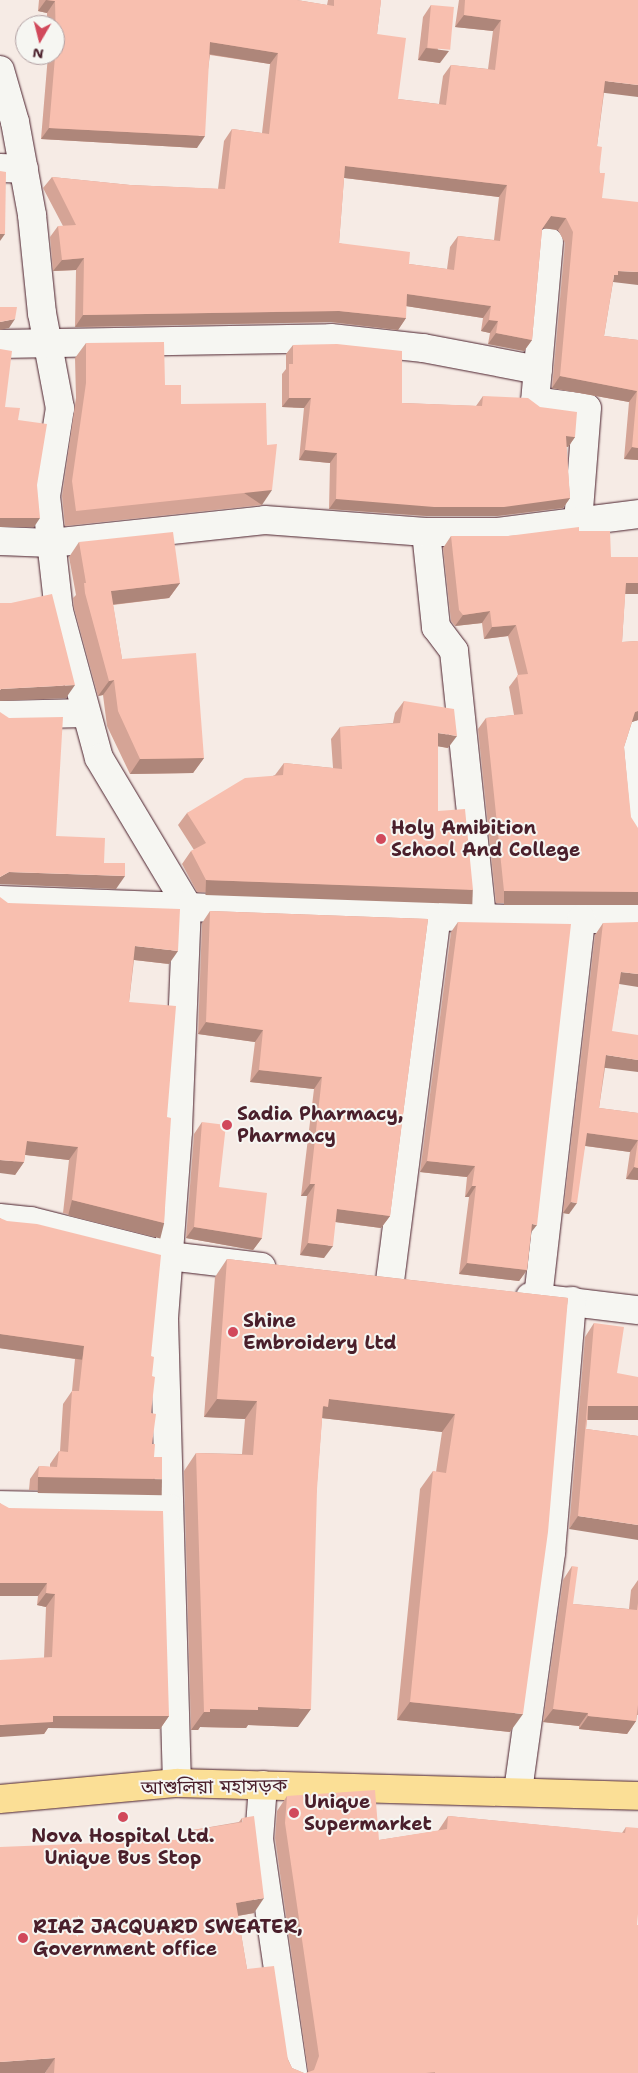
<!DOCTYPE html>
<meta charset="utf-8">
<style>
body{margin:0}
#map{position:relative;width:638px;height:2073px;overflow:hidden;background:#f6ebe5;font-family:"Shantell Sans","Noto Sans Bengali",sans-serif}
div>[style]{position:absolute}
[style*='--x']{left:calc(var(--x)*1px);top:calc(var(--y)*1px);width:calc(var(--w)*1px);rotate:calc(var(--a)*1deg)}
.roads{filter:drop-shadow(0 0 1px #4a1f2b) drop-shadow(0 0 1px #4a1f2b)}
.street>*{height:28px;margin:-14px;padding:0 14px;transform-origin:14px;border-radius:14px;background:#f6f6f2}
.highway>*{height:28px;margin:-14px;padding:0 14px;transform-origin:14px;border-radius:14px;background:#fbdf96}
.wall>*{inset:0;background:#d5a496}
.shaded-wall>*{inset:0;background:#ae867a;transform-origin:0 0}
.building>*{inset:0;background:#f8bfaf;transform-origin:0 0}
.dots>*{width:14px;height:14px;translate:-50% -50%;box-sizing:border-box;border:2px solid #f6f6f2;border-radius:50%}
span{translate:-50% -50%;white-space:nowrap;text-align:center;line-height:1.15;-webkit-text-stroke:4px #f6f6f2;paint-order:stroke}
.poi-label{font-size:19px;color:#4a1f2b;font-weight:700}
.left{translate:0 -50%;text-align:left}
.street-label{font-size:19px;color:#4a1f2b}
.north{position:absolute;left:15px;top:15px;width:50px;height:50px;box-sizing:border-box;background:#f6f6f2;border:1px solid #b1a0a2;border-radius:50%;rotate:188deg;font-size:14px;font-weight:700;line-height:20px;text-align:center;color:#4a1f2b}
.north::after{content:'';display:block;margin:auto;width:18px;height:22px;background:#d1495b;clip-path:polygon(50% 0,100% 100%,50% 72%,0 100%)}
</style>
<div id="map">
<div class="roads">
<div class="street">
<i style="--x:0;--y:70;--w:54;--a:73.9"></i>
<i style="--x:15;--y:122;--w:95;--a:79.6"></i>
<i style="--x:32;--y:215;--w:99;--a:84.2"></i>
<i style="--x:42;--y:313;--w:97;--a:79.3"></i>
<i style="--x:60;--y:408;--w:89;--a:99"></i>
<i style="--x:46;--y:496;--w:116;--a:83.6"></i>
<i style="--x:59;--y:611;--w:152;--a:74.8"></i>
<i style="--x:99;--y:758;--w:171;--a:59.1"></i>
<i style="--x:187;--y:905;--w:227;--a:92.3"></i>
<i style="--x:178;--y:1132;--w:188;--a:94.3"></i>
<i style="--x:164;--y:1319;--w:464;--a:88.4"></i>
<i style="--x:0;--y:168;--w:24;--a:2"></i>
<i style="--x:549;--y:242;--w:160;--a:95"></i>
<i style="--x:535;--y:401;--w:52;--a:7.7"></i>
<i style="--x:587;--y:408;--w:114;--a:94.5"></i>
<i style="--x:0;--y:344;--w:331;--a:-1"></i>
<i style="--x:331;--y:338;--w:93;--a:6.2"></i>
<i style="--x:423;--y:348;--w:117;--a:10.8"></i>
<i style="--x:426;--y:532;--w:96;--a:84"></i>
<i style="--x:436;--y:627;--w:30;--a:53"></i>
<i style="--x:454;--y:651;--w:268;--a:84"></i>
<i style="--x:0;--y:541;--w:51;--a:2.2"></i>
<i style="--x:51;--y:543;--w:215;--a:-6.1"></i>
<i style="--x:265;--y:520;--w:161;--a:4.3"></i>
<i style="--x:426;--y:532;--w:72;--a:0"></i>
<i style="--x:498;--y:532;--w:141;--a:-7.3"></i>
<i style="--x:0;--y:715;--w:86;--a:-1.3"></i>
<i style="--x:638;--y:734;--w:29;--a:104"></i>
<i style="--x:631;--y:762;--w:65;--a:83.9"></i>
<i style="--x:0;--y:900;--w:508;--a:2.14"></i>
<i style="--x:508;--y:919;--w:130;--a:0"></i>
<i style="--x:0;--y:1218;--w:31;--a:6"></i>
<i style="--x:31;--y:1221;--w:142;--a:14.2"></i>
<i style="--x:169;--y:1256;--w:93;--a:6.8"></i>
<i style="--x:390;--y:1281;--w:368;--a:-82.7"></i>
<i style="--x:530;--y:1297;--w:109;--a:6.9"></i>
<i style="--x:538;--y:1298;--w:381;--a:-83.5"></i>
<i style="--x:0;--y:1505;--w:169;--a:1"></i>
<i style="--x:263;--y:1785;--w:54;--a:94.2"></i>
<i style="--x:259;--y:1839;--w:236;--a:81.7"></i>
<i style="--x:518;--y:1791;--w:241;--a:-82.1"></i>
<i style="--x:551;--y:1552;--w:252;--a:-85.2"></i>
</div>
<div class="highway">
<i style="--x:0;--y:1799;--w:178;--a:-5.2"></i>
<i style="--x:177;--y:1783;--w:461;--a:1.6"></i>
</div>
</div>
<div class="wall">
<i style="clip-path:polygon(evenodd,39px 0,297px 0,327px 5px,328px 0,381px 0,377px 34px,398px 99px,439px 104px,443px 76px,451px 65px,488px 69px,493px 31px,455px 27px,459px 0,638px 0,604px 93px,597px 146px,602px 198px,613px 282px,604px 336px,638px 340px,638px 460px,624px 459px,629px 402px,552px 388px,565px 243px,558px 230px,543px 228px,542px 229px,532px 340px,524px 351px,488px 344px,490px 333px,481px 331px,483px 318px,406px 306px,406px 318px,398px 330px,331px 322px,75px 327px,76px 270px,53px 271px,50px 237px,58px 226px,63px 226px,43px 188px,52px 177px,130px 185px,218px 189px,224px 141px,232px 129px,262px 133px,270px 64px,210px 55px,197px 148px,41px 139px,48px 55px,55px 55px,55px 25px,47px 25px,47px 13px,38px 11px,39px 0,344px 178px,499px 197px,494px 240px,458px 236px,450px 247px,447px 269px,409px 264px,339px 243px,344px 178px)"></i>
<i style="clip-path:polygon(431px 5px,440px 63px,418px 60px,423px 17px)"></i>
<i style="clip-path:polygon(86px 343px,165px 385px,181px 404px,262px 505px,65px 526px,62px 496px,76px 398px,75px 358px)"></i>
<i style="clip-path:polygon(293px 345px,402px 403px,476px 406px,483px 396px,575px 437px,568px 447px,566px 446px,570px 498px,563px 508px,497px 516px,427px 516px,329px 509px,330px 463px,299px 460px,304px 408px,282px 407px,282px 374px,286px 369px,286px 354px)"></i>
<i style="clip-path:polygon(579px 531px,611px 557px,625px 594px,622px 642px,638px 641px,638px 720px,632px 722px,624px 747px,638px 903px,496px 903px,478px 729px,486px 718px,514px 715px,509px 687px,518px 675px,508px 636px,484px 639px,482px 623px,455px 626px,451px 621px,443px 548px,451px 536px,508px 536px)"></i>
<i style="clip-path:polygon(79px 542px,180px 583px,169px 598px,113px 605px,122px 659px,204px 758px,193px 773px,130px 774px,107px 726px,103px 695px,98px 696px,74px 608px,73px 598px,76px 595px,69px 557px)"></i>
<i style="clip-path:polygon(404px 701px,448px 748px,438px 746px,438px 811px,465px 902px,197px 892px,182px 864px,191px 851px,194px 850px,178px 825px,187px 813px,275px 775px,284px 763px,333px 768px,331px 739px,340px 727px,393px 723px,395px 713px)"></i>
<i style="clip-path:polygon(8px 903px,169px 964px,134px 960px,129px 1002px,167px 1117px,164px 1223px,155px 1236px,63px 1213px,69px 1160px,25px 1155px,24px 1162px,15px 1175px)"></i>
<i style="clip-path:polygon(210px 911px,428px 919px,390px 1216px,381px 1228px,335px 1222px,324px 1258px,300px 1255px,307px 1196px,301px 1196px,314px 1089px,250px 1082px,255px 1042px,198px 1034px,202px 923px)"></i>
<i style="clip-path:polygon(458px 922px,531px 1233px,527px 1270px,519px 1281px,459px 1274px,469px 1197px,465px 1197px,467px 1177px,420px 1172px,451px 932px)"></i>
<i style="clip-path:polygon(603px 923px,619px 984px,605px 1068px,599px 1108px,638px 1113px,638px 1180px,626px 1179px,630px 1152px,585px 1146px,569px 1214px,563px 1213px,595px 935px)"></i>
<i style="clip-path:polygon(202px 1122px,219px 1187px,262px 1238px,253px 1250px,186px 1238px,194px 1134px)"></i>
<i style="clip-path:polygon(0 1218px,151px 1356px,152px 1376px,151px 1413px,152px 1444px,154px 1457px,153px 1492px,29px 1490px,30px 1479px,39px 1466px,50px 1467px,50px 1464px,59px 1451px,60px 1451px,63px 1404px,72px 1391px,75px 1359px,0 1348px)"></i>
<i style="clip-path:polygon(227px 1259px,568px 1298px,510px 1732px,397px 1720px,420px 1489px,433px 1471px,436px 1472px,442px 1432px,322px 1418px,298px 1727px,248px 1725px,246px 1728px,200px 1727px,198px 1730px,191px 1730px,184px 1471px,196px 1453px,242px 1454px,245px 1419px,204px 1417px,215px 1277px)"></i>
<i style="clip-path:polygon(594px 1323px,638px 1420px,587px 1420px,586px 1429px,638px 1436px,569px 1529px,585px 1337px)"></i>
<i style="clip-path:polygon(0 1503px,169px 1716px,160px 1729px,48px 1728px,44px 1734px,44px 1658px,46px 1607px,37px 1605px,38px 1596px,0 1596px)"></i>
<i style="clip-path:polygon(572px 1566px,573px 1604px,629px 1609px,631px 1590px,638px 1580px,638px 1715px,637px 1715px,636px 1721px,627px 1734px,579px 1729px,579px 1726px,543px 1722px,563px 1580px)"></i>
<i style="clip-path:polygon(287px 1796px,379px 1840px,438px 1831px,448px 1816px,622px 1833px,626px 1827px,637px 1925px,638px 2073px,306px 2073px,308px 2072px,308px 2071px,275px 1838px,277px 1811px)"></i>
<i style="clip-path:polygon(242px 1818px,254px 1913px,238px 1916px,247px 1969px,292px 2068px,304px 2073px,45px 2073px,187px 1839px,193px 1830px,239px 1822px)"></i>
</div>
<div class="shaded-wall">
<i style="clip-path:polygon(46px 0,55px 1px,47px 13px,38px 11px)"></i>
<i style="clip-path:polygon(464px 15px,501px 20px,493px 31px,455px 27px)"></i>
<i style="clip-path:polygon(210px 42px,278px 53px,270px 64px,202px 53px)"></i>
<i style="clip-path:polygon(426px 48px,449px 51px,440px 63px,418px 60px)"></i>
<i style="clip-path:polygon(605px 81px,638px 85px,638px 97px,597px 92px)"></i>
<i style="clip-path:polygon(49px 128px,205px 136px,197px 148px,41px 139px)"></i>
<i style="clip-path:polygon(345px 166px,507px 185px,499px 197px,337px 177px)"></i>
<i style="clip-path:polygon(551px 216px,566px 218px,558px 230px,543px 228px,534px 240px)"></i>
<i style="clip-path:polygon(0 234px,5px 234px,0 241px)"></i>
<i style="clip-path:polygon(84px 258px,76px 270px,53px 271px,62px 260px)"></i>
<i style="clip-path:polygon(618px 271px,638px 272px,638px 285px,613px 282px,614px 275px)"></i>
<i style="clip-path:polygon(407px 294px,491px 306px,483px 318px,399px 305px)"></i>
<i style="clip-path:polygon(339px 311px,406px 318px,398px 330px,331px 322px,75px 327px,83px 315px)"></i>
<i style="clip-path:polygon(15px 319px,9px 328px,0 330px,0 322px)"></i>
<i style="clip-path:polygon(489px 320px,498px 321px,490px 333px,481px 331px)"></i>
<i style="clip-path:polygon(496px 333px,532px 340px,524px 351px,488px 344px)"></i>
<i style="clip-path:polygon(560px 376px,637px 391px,629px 402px,552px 388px)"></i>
<i style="clip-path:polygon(289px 398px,311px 398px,304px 408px,282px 407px)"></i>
<i style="clip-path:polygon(566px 436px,575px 437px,568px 447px,559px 446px)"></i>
<i style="clip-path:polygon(632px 447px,638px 448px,638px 460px,624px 459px)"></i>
<i style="clip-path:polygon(305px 450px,337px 453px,330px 463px,299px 460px)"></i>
<i style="left:272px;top:490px;width:18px;height:197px;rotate:124deg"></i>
<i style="clip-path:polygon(570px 498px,563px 508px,497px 516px,427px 516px,329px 509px,336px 499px)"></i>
<i style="clip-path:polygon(0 518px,40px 518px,34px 527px,0 527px)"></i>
<i style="clip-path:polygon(180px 583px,169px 598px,100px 606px,111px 591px)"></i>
<i style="clip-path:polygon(626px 583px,638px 583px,638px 594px,618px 594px)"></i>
<i style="clip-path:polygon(490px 611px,482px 623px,455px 626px,463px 615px)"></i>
<i style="clip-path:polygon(516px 625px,508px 636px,484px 639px,492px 627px)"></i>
<i style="clip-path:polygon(114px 680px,103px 695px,98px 696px,109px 681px)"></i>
<i style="clip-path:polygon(75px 685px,66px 698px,0 701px,0 690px,1px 689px)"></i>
<i style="clip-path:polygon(638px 711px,638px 720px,626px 724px,635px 712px)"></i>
<i style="clip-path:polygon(438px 733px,457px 736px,448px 748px,430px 745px)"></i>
<i style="clip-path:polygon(204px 758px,193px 773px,130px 774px,140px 759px)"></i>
<i style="clip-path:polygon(9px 872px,125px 876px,116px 889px,0 884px,0 877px)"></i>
<i style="left:206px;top:880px;width:267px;height:15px;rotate:2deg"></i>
<i style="left:504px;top:891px;width:134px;height:14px"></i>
<i style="clip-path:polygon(135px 946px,178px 951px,169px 964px,126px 959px)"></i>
<i style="clip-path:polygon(621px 972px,638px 974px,638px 987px,613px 983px)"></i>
<i style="clip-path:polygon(206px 1022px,263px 1030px,255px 1042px,198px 1034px)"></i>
<i style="clip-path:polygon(606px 1055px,638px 1060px,638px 1072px,598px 1067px)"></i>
<i style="clip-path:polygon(259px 1070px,322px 1077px,314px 1089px,250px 1082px)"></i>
<i style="clip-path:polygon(587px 1133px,638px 1140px,630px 1152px,579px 1145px)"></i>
<i style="clip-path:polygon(27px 1141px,78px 1147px,69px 1160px,18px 1154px)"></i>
<i style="clip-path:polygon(0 1160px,24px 1162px,15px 1175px,0 1173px)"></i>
<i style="clip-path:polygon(427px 1161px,475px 1166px,467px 1177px,420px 1172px)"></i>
<i style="clip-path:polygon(634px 1167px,638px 1168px,638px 1180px,626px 1179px)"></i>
<i style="clip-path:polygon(310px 1184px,315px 1184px,307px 1196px,301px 1196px)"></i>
<i style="clip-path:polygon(472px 1186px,476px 1186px,469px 1197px,465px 1197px)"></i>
<i style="left:72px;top:1200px;width:95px;height:16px;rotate:14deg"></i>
<i style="clip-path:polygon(571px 1202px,577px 1203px,569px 1214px,563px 1213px)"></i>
<i style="clip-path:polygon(337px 1209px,390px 1216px,381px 1228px,328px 1221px)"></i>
<i style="clip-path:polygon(532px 1224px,537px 1225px,529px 1235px)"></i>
<i style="clip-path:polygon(194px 1227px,262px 1238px,253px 1250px,186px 1238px)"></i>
<i style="clip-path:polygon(308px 1243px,333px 1246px,324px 1258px,300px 1255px)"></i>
<i style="clip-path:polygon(467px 1263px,527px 1270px,519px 1281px,459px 1274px)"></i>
<i style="left:0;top:1334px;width:85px;height:14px;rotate:8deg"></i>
<i style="clip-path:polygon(217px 1399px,257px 1401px,245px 1419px,204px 1417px)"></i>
<i style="clip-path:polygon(329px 1399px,455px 1414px,442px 1432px,321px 1418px,311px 1424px)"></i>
<i style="left:588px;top:1406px;width:50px;height:14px"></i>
<i style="left:38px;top:1477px;width:124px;height:16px;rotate:1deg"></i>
<i style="clip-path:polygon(578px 1516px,638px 1525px,638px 1540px,569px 1529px)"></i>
<i style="clip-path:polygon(0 1583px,47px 1583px,38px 1596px,0 1596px)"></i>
<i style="clip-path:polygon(46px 1593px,55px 1594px,46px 1607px,37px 1605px)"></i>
<i style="clip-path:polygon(410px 1702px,523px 1714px,510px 1732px,397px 1720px)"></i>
<i style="clip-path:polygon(258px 1707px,311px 1709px,298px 1727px,248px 1725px,246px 1728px,200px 1727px,198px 1730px,191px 1730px,204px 1712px,210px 1709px)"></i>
<i style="clip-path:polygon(553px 1709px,588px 1713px,579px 1726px,543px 1722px)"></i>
<i style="clip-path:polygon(53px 1716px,169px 1716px,160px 1729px,48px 1728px,44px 1734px,0 1737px,0 1725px)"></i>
<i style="clip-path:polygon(588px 1716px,636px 1721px,627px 1734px,579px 1729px)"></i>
<i style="clip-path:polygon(264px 1898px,254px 1913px,225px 1918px,236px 1903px)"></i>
<i style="clip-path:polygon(55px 2058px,45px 2073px,0 2073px,0 2062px)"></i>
</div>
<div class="building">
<i style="clip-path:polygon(evenodd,47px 0,297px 0,334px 6px,334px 0,381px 0,377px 34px,406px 38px,398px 99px,446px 105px,451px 65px,495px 70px,501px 20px,464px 15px,465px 0,638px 0,638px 85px,605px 81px,597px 146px,602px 147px,599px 173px,605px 173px,602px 198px,638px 202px,638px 272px,618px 271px,618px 275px,614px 275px,604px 336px,638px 340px,638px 448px,632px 447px,637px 391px,560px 376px,573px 232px,566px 218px,551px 216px,542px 229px,532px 340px,496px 333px,498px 321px,489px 320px,491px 306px,407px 294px,406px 318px,339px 311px,83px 315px,84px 258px,62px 260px,58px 226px,76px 225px,52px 177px,130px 185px,225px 189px,232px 129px,269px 134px,278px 53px,210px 42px,205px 136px,49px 128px,56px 45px,55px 1px,47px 0,345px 166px,507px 185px,500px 241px,458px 236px,454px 270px,409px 264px,410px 252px,339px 243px,345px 166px)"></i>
<i style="left:431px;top:5px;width:23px;height:43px;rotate:5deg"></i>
<i style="clip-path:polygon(0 171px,6px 172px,5px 234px,0 234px)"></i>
<i style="clip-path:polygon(0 307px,17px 307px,15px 319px,0 322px)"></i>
<i style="clip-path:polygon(164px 342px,165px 385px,181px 385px,181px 404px,266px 403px,267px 445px,277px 444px,272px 490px,76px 511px,72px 481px,86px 383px,86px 343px)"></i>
<i style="clip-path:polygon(337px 344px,402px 351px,402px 403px,482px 406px,483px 396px,528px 398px,540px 407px,577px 412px,575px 437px,566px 436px,570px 498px,504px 507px,434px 507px,336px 499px,337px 453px,305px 450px,311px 398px,289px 398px,289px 364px,293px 364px,293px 345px)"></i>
<i style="clip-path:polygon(0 349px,12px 351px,5px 407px,20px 408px,18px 420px,47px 424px,37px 485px,40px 518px,0 518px)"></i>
<i style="clip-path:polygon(579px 527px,579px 531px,610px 531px,611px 557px,638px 557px,638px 583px,626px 583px,622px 642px,638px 641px,638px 711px,635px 712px,624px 747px,631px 817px,638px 828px,638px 892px,504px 891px,486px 718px,523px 714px,517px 675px,528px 674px,516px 625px,492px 627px,490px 611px,463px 615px,459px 610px,451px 536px,508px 536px)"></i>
<i style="clip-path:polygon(173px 532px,180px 583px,111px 591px,122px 659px,196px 653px,204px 758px,140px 759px,118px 711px,114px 680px,109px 681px,85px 593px,84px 583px,86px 583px,79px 542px)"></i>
<i style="clip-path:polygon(52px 594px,75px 685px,1px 689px,0 690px,0 603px,11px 603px)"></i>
<i style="clip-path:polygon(404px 701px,454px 709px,457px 736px,438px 733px,438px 811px,465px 809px,473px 890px,206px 880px,191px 851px,206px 843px,187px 813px,245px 778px,283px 775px,284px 763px,342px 769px,340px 727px,400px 723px)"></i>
<i style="clip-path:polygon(0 712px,9px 718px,63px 717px,56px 836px,105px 838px,104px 863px,125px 863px,125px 876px,9px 872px,0 877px)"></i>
<i style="clip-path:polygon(0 897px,8px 903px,180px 909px,178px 951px,135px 946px,129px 1002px,176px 1006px,167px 1117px,171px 1118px,164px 1223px,72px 1200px,78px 1147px,27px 1141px,24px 1162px,0 1160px,0 1163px)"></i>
<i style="clip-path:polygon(210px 911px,428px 919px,390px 1216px,337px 1209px,333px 1246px,308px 1243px,315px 1184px,310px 1184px,322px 1077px,259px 1070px,263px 1030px,206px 1022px)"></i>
<i style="clip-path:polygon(458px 922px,571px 924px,537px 1225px,532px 1224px,527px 1270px,467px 1263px,476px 1186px,472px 1186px,475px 1166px,427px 1161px)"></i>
<i style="clip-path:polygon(638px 922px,638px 974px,621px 972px,612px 1031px,638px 1035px,638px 1060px,606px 1055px,599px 1108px,638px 1113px,638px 1168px,634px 1167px,638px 1140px,587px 1133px,577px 1203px,571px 1202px,603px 923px)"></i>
<i style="clip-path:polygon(202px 1122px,226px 1125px,219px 1187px,267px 1193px,262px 1238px,194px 1227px)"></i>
<i style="clip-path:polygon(0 1218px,7px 1221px,37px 1224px,161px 1255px,151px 1356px,154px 1357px,152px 1376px,155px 1377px,151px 1413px,156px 1414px,152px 1444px,155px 1444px,154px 1457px,162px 1457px,162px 1479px,38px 1477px,39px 1466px,57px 1467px,59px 1451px,68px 1452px,72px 1391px,79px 1391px,84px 1346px,0 1334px)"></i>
<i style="clip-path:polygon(227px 1259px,568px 1298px,548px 1532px,523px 1714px,410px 1702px,433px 1471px,446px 1473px,455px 1414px,329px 1399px,328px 1407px,323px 1406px,317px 1489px,311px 1709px,258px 1707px,258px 1710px,210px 1709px,210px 1712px,204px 1712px,196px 1453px,253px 1455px,257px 1401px,217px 1399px)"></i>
<i style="clip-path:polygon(594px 1323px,624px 1327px,617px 1373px,638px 1377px,638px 1406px,588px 1406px,586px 1429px,638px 1436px,638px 1525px,578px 1516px)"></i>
<i style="clip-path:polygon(0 1503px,9px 1508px,163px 1511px,169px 1716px,53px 1716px,53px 1722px,0 1725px,0 1660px,52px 1657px,55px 1594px,46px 1593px,47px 1583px,0 1583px)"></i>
<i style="clip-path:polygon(572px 1566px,578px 1567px,573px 1604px,637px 1610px,638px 1603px,638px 1705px,636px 1721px,588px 1716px,588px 1713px,553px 1709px)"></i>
<i style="clip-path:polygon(375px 1790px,379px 1840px,447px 1829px,448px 1816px,625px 1833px,626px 1827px,638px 1828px,638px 1914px,637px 1925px,638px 1925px,638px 2073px,435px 2073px,435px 2072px,426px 2073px,306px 2073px,314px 2070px,319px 2056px,285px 1823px,287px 1796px)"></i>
<i style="clip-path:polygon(254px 1816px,264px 1898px,236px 1903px,247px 1969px,274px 1966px,288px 2060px,292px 2068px,304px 2073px,54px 2073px,55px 2058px,0 2062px,0 1847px,195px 1839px,193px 1830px,243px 1822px,242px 1818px)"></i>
</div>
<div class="dots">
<i style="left:381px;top:839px;background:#d1495b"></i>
<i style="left:227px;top:1125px;background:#d1495b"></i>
<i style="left:233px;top:1332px;background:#d1495b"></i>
<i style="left:294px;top:1813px;background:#d1495b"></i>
<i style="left:123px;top:1817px;background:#d1495b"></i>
<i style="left:23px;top:1938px;background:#d1495b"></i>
</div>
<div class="poi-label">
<span class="left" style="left:391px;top:839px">Holy Amibition<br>School And College</span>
<span class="left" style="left:237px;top:1125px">Sadia Pharmacy,<br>Pharmacy</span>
<span class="left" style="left:243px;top:1332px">Shine<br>Embroidery Ltd</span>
<span class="left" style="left:304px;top:1813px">Unique<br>Supermarket</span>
<span style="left:123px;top:1847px">Nova Hospital Ltd.<br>Unique Bus Stop</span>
<span class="left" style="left:33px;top:1938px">RIAZ JACQUARD SWEATER,<br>Government office</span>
</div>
<div class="street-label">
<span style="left:214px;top:1787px;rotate:-1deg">আশুলিয়া মহাসড়ক</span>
</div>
<div class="north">N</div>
</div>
